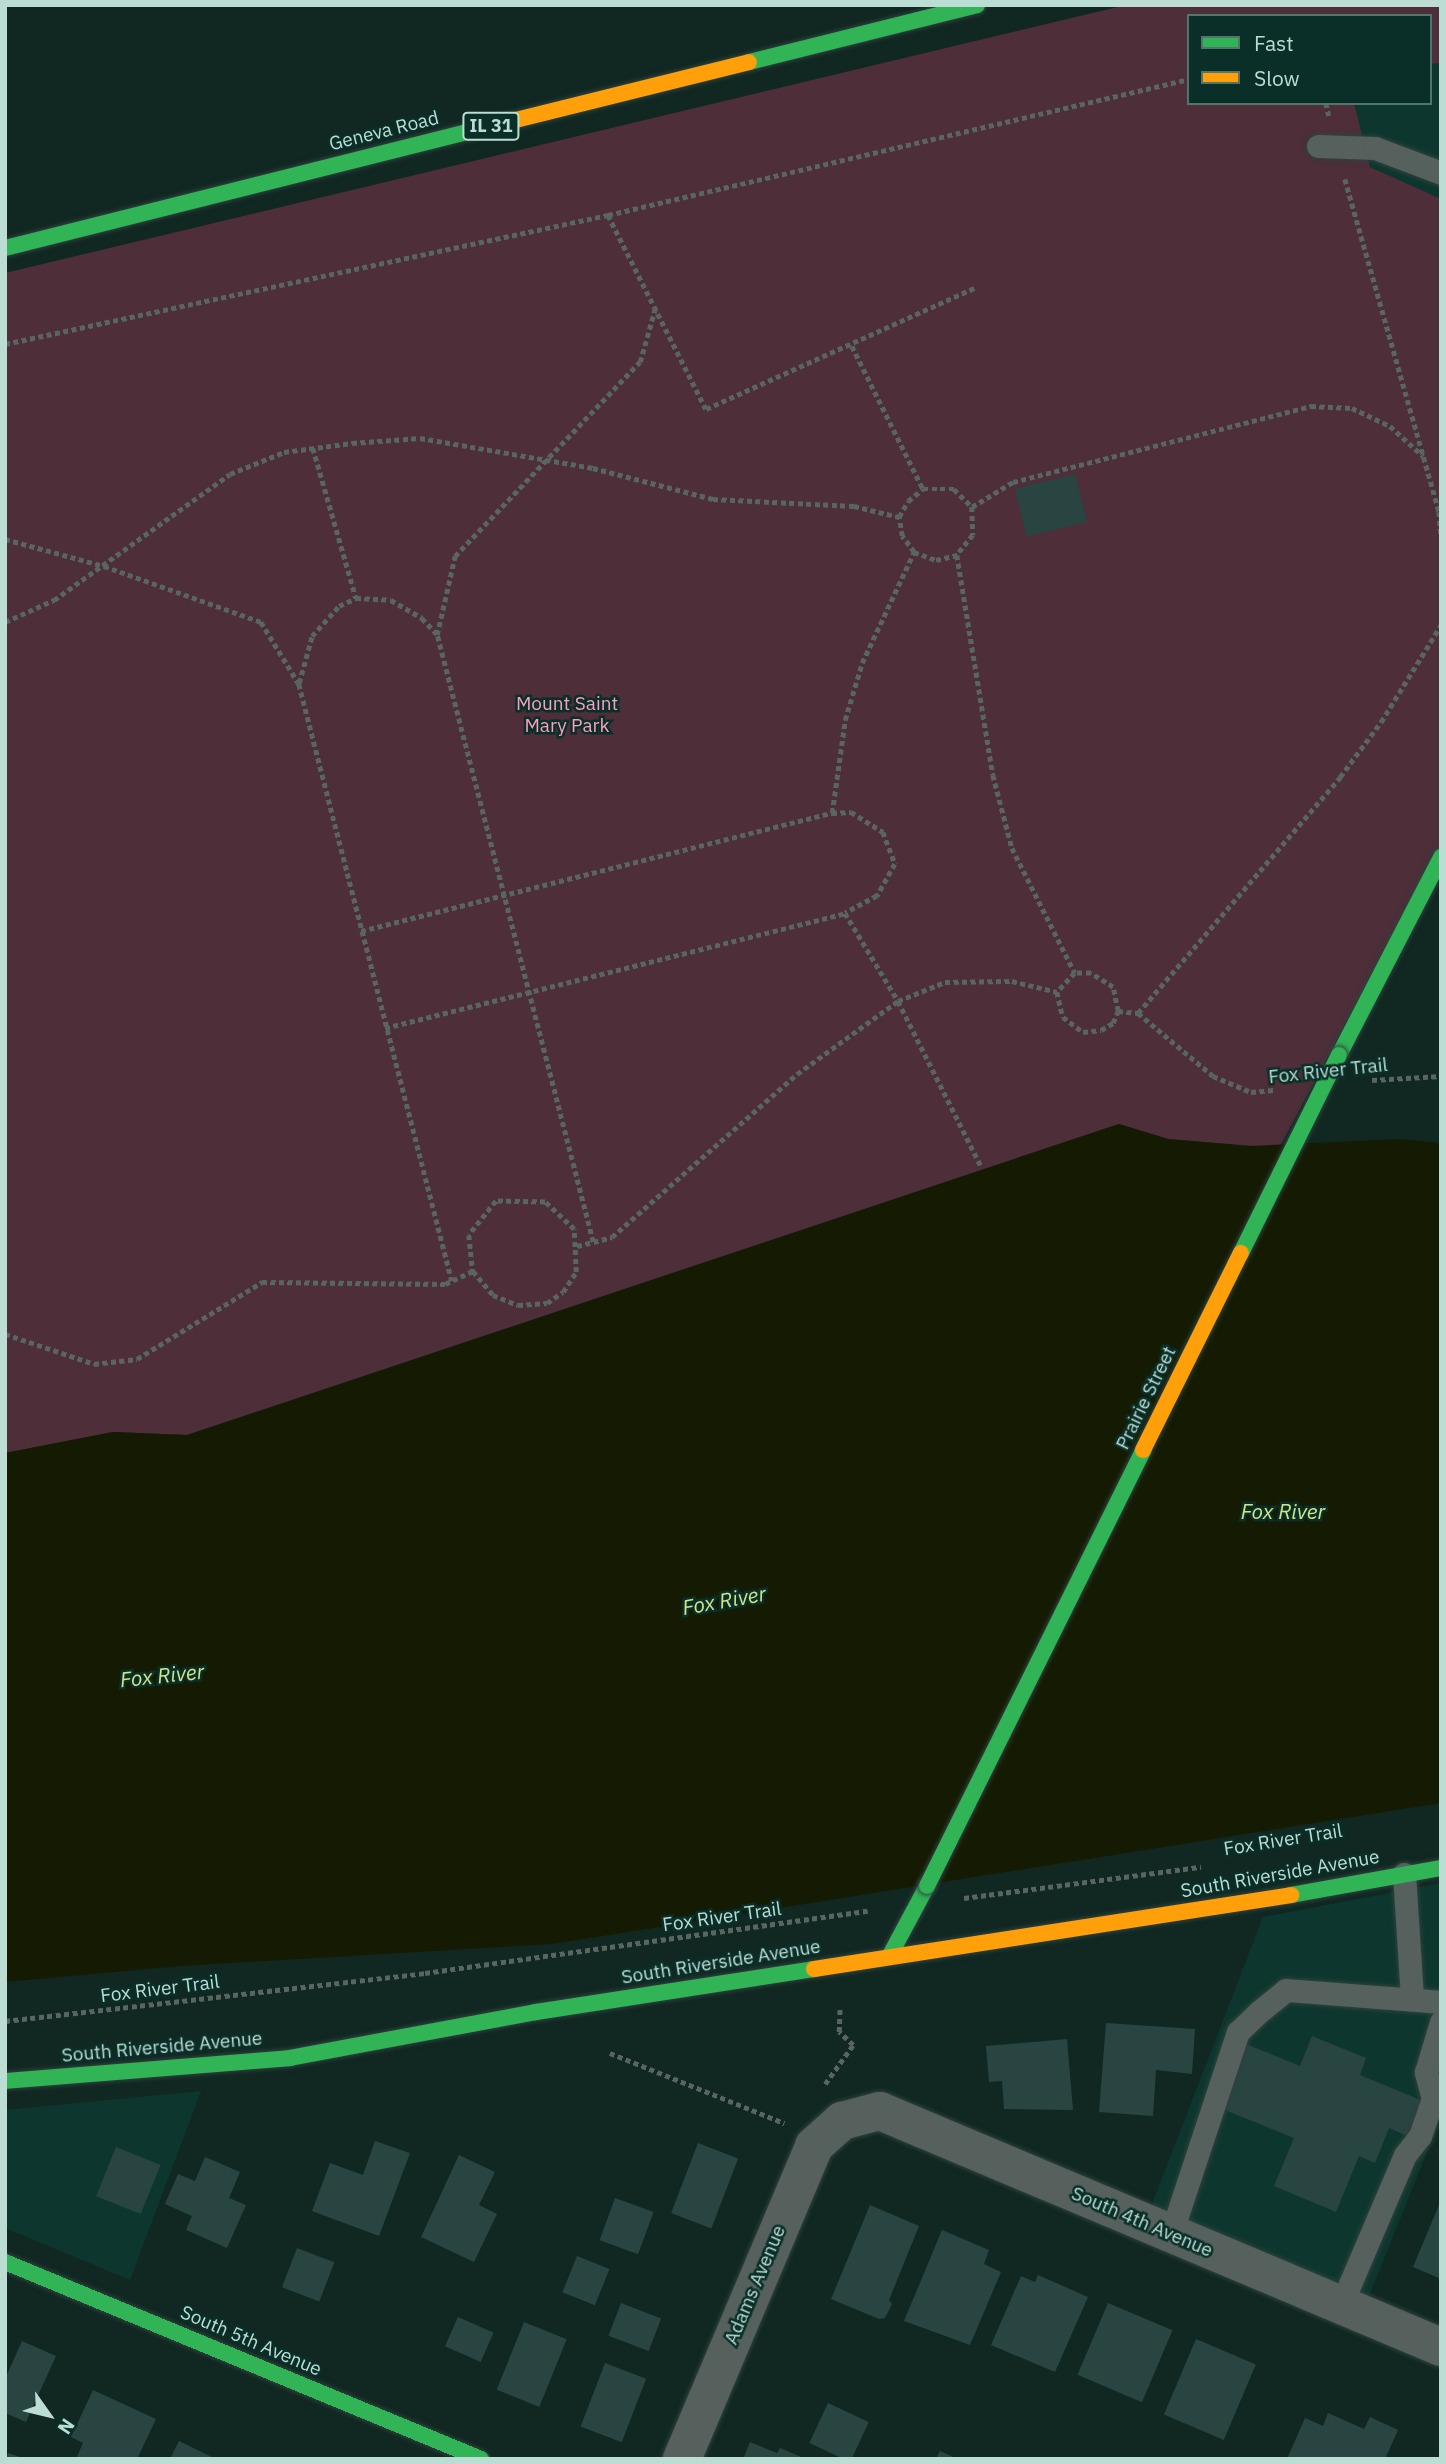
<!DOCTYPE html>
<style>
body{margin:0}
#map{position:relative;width:1446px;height:2464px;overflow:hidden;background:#112722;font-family:"IBM Plex Sans",sans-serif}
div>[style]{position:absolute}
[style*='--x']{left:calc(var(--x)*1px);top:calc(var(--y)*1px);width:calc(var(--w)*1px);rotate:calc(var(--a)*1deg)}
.built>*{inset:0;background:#0d372e}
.green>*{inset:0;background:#4d2e39}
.water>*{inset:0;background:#151b03}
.building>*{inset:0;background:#294542;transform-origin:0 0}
.path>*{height:4.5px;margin-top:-2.25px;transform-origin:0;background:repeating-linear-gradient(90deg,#586562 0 5px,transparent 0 8.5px)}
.roads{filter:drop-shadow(0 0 2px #2e423e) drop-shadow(0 0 2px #2e423e)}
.lane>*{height:23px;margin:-11.5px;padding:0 11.5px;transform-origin:11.5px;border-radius:11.5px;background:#56615e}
.street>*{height:38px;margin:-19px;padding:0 19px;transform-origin:19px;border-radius:19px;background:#56615e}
.fast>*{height:16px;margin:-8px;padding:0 8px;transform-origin:8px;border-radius:8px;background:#30b455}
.slow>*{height:16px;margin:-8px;padding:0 8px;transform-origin:8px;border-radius:8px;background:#ff9f0a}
.bridges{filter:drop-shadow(0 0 2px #2e423e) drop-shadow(0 0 2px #2e423e)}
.fast-bridge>*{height:16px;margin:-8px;padding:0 8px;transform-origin:8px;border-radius:8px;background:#30b455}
.slow-bridge>*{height:16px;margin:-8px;padding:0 8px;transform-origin:8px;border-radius:8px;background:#ff9f0a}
span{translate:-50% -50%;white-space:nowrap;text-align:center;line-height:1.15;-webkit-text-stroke:5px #092f28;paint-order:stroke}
.shield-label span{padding:2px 5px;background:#092f28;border:2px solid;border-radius:5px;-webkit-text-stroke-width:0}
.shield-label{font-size:18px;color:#bcddd4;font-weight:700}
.street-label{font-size:19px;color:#bcddd4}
.park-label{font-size:19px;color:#fe9ec0}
.water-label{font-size:21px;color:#d3e587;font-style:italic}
.frame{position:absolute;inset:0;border:7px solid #bcddd4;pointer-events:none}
.legend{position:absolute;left:1187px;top:14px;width:245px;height:91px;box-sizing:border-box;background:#092f28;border:2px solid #51756d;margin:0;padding:9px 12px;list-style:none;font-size:21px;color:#bcddd4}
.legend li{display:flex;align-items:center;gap:14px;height:35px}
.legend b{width:35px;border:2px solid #51756d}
.north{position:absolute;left:14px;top:2380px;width:70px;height:70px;-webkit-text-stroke:5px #092f28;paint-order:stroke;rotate:124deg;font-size:19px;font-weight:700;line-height:28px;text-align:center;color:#bcddd4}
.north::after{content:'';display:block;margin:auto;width:24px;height:32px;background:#bcddd4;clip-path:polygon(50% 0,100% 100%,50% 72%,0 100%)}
</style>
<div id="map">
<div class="built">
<i style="clip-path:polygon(1441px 63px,1441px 199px,1370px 167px,1354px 103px,1430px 103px,1430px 64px)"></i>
<i style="clip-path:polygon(1441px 1883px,1441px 2118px,1365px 2306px,1147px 2217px,1263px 1917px)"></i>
<i style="clip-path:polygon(201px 2091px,130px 2280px,5px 2228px,5px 2110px)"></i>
</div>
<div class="green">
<i style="clip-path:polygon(1126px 5px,1441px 5px,1441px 63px,1430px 64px,1430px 16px,1189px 16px,1189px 103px,1354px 103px,1370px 167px,1441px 199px,1441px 844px,1279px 1148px,1168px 1139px,1119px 1124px,187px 1435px,113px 1432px,5px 1453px,5px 273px)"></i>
</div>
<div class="water">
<i style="clip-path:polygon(1119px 1124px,1168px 1139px,1249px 1146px,1399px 1139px,1441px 1143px,1441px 1803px,552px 1944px,181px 1966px,5px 1982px,5px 1453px,113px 1432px,187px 1435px)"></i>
</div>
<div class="building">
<i style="left:1075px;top:474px;width:49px;height:62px;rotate:76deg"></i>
<i style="clip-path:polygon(1106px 2023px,1195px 2029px,1192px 2074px,1156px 2070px,1153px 2116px,1099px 2112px)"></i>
<i style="clip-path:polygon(1312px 2036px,1366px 2058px,1360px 2075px,1428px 2103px,1414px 2139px,1389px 2128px,1375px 2163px,1359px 2156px,1336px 2212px,1274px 2186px,1294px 2138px,1220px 2108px,1246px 2044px,1300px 2066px)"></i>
<i style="clip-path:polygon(1067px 2039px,1073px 2110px,1004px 2109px,1002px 2081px,989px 2082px,986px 2046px)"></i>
<i style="clip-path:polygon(375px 2141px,410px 2153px,379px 2236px,312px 2211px,330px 2163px,363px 2175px)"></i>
<i style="left:698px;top:2143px;width:43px;height:75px;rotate:21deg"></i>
<i style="left:116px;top:2147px;width:48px;height:53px;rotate:22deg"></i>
<i style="clip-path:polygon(459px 2155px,495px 2172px,479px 2205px,497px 2214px,474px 2262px,421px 2237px)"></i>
<i style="clip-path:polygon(205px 2157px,240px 2172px,229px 2198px,246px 2205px,227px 2248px,186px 2230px,192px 2216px,165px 2204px,178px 2174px,195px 2181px)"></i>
<i style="left:615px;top:2198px;width:41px;height:45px;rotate:20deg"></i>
<i style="clip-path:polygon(870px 2205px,919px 2226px,889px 2300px,892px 2304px,885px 2318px,879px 2319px,831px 2299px)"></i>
<i style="clip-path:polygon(1439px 2205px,1441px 2206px,1441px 2279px,1413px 2267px)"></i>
<i style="clip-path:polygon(942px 2230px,989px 2250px,984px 2264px,1001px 2272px,970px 2345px,904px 2321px)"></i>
<i style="left:297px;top:2248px;width:40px;height:42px;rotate:21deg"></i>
<i style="left:577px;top:2256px;width:35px;height:39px;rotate:22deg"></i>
<i style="clip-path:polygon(1038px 2275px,1088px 2297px,1055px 2372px,991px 2345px,1021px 2276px,1035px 2282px)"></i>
<i style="left:621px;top:2303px;width:43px;height:35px;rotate:21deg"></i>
<i style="left:1108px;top:2303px;width:70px;height:78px;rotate:23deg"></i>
<i style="left:458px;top:2317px;width:39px;height:32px;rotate:24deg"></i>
<i style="left:524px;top:2322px;width:46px;height:73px;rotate:22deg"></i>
<i style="left:1196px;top:2339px;width:65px;height:82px;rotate:23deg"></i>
<i style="clip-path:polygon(22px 2341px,56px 2356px,26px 2422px,5px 2413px,5px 2379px)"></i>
<i style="left:605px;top:2363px;width:44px;height:68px;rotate:21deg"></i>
<i style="clip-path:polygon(93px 2390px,156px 2419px,137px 2459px,76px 2459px,83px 2443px,71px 2437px)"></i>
<i style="left:828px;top:2403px;width:45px;height:44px;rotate:25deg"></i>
<i style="clip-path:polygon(1328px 2413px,1364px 2429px,1370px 2417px,1398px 2430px,1385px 2459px,1287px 2459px,1305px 2418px,1323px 2426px)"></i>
<i style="clip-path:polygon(179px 2441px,216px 2459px,170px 2459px)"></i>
<i style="clip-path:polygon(750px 2442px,777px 2453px,780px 2448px,806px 2459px,743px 2459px)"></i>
<i style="clip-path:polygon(940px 2451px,958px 2459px,936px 2459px)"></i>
<i style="clip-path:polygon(8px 2453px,23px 2458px,23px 2459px,6px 2459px)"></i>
</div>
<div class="path">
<i style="--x:1326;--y:103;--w:13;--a:77"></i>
<i style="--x:1345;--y:179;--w:346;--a:74.2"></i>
<i style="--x:1439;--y:512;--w:23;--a:85"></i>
<i style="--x:608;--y:215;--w:217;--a:63.2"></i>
<i style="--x:706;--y:409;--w:296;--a:-24.3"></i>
<i style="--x:5;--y:344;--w:617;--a:-12.08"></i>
<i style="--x:608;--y:215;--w:597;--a:-13.17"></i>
<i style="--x:852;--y:346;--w:160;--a:63.6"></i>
<i style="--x:313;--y:448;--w:156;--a:74"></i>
<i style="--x:972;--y:507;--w:48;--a:-31.4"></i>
<i style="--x:1013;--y:482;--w:308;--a:-14.3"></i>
<i style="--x:1311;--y:406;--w:41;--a:2.8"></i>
<i style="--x:1352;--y:408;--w:42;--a:25.3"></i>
<i style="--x:1390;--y:426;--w:45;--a:42.3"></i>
<i style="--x:5;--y:539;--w:103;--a:15.3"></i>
<i style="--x:104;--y:566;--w:167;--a:19.6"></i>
<i style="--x:261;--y:622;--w:73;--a:58.5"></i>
<i style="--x:299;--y:684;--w:616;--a:75.63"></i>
<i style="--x:914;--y:552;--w:23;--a:20"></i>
<i style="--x:936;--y:560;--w:22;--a:-13"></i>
<i style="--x:957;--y:555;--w:223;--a:80.7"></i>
<i style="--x:993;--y:775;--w:75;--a:75.4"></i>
<i style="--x:1012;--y:848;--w:140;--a:63.3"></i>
<i style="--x:5;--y:622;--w:54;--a:-24.2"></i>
<i style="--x:54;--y:600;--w:216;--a:-35.6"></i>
<i style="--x:230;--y:474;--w:58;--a:-22.2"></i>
<i style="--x:284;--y:452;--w:69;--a:-7.5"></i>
<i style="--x:352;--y:443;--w:68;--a:-4.2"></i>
<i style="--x:420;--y:438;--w:176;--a:9.8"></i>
<i style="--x:593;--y:468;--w:124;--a:14.5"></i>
<i style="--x:713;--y:499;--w:141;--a:2.8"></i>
<i style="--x:854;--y:506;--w:46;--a:13.7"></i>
<i style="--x:299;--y:683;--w:49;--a:-74.5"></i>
<i style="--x:312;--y:636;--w:40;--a:-48"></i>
<i style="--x:339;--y:606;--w:19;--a:-25"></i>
<i style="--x:356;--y:598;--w:35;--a:3"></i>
<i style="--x:391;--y:600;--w:36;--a:30"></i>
<i style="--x:422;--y:618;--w:22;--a:47"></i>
<i style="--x:832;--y:813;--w:94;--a:-82"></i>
<i style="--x:845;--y:720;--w:59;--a:-73.4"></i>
<i style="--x:862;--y:663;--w:123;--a:-64.9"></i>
<i style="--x:914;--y:552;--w:20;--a:-127"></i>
<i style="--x:902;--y:536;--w:19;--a:-99"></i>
<i style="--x:899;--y:517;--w:18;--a:-61"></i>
<i style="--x:908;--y:501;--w:19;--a:-39"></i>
<i style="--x:923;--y:489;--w:31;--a:0"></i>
<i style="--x:954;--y:489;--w:25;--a:45"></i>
<i style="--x:972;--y:507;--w:28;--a:88"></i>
<i style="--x:973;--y:535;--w:26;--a:129"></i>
<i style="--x:361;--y:931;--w:486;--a:-14.1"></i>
<i style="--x:832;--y:813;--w:19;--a:-3"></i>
<i style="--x:851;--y:812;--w:38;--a:32"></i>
<i style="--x:883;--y:832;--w:34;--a:69"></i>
<i style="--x:895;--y:864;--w:37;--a:119"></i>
<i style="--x:877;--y:896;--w:36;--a:152"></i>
<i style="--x:845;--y:913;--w:103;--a:58.9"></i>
<i style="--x:898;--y:1001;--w:185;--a:63.3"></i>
<i style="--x:1118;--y:1011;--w:20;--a:6"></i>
<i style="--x:1138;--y:1013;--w:98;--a:40"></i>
<i style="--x:1213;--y:1076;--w:41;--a:22.8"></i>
<i style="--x:1251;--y:1092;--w:25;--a:-5"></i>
<i style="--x:1138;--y:1013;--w:311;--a:-49.4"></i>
<i style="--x:1340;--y:777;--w:69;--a:-53.3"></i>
<i style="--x:1381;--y:722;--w:114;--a:-58.3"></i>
<i style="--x:385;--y:1028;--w:474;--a:-14"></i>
<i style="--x:1372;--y:1080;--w:69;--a:-3.3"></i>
<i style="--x:593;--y:1242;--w:627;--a:-104.41"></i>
<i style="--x:437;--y:635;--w:81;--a:-77.2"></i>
<i style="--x:455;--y:556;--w:268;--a:-46.4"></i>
<i style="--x:640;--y:362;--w:55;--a:-74.2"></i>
<i style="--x:577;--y:1246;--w:36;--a:-14"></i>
<i style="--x:612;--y:1237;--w:247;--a:-41.4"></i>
<i style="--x:797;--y:1074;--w:125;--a:-35.9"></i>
<i style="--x:898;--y:1001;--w:51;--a:-22"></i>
<i style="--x:945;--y:982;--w:67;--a:-0.9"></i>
<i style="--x:1012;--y:981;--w:46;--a:13.7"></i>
<i style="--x:1057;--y:992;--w:26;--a:77"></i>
<i style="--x:1063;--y:1017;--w:25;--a:37"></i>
<i style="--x:1083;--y:1032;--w:18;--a:-6"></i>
<i style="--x:1101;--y:1030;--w:14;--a:-30"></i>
<i style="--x:1113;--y:1023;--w:13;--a:-67"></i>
<i style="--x:1118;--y:1011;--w:25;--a:-102"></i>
<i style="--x:1113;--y:987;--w:26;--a:-148"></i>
<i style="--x:1091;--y:973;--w:16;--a:180"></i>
<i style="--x:1075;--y:973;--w:26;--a:133"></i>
<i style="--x:5;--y:1334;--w:94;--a:18.6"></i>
<i style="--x:94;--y:1364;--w:43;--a:-6.6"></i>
<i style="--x:137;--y:1359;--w:147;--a:-31.6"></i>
<i style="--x:262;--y:1282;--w:183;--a:0.6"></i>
<i style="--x:445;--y:1284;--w:31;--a:-25"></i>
<i style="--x:473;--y:1271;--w:31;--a:50"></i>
<i style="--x:493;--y:1295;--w:27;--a:22"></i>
<i style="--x:518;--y:1305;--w:29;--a:-4"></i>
<i style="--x:547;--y:1303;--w:19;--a:-35"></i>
<i style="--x:563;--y:1292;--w:24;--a:-57"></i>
<i style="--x:576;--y:1272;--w:43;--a:-92.7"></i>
<i style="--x:574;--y:1229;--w:40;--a:-137"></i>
<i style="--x:545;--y:1202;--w:49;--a:-178.8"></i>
<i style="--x:496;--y:1201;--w:43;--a:128.5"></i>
<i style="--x:469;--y:1235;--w:36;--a:84"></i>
<i style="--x:964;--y:1898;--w:239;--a:-7.5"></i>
<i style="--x:5;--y:2021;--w:423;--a:-6.5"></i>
<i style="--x:425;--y:1973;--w:447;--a:-8"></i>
<i style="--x:610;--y:2053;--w:188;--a:21.9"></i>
<i style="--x:825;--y:2084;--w:48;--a:-54.3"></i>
<i style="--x:853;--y:2045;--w:19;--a:-137"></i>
<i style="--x:839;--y:2032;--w:23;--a:-88"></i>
</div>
<div class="roads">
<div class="lane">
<i style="--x:1318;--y:146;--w:57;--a:2"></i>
<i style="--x:1375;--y:148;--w:71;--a:20.7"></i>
<i style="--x:1404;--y:1874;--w:124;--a:86.3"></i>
<i style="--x:1171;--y:2234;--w:213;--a:-71.7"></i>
<i style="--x:1238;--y:2032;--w:30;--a:-44"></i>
<i style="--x:1260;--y:2011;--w:33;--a:-39"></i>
<i style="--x:1286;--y:1990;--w:155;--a:4.4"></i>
<i style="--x:1341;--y:2305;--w:163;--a:-66.9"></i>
<i style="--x:1405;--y:2155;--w:24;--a:-52"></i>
<i style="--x:1420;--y:2136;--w:39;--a:-71"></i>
<i style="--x:1433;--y:2099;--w:28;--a:-105"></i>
<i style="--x:1426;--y:2072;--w:52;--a:-73.3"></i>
</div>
<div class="street">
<i style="--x:682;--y:2459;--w:340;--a:-67.1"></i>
<i style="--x:814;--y:2146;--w:38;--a:-42"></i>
<i style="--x:842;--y:2121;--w:39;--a:-15"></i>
<i style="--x:880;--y:2111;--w:609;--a:22.82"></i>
</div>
<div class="fast">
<i style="--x:749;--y:62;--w:235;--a:-14"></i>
<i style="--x:5;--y:248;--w:489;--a:-14.1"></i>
<i style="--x:1339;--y:1055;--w:223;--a:-62.7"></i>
<i style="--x:1291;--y:1895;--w:152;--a:-10.2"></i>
<i style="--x:889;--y:1957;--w:81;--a:-61.8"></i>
<i style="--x:5;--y:2081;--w:286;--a:-4.6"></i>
<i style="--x:290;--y:2058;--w:250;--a:-10.6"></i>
<i style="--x:536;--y:2012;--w:281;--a:-8.8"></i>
<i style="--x:5;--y:2262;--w:515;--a:22.48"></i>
</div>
<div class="slow">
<i style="--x:479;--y:129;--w:278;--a:-13.9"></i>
<i style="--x:814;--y:1969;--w:483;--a:-8.8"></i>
</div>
</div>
<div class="bridges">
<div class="fast-bridge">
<i style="--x:1241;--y:1253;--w:221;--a:-63.7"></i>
<i style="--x:927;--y:1886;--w:487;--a:-63.6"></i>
</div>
<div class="slow-bridge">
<i style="--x:1143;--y:1450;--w:220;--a:-63.6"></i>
</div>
</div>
<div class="shield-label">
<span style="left:491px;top:126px">IL 31</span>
</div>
<div class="street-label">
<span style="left:384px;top:131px;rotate:-14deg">Geneva Road</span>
<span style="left:1328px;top:1071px;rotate:-6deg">Fox River Trail</span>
<span style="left:1146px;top:1398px;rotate:-64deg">Prairie Street</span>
<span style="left:1283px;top:1840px;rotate:-9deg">Fox River Trail</span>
<span style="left:1280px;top:1874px;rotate:-10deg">South Riverside Avenue</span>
<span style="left:722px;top:1917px;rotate:-8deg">Fox River Trail</span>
<span style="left:721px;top:1962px;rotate:-9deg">South Riverside Avenue</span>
<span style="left:160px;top:1989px;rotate:-7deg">Fox River Trail</span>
<span style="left:162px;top:2047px;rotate:-5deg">South Riverside Avenue</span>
<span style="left:1142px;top:2222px;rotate:23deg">South 4th Avenue</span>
<span style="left:755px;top:2285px;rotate:-67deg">Adams Avenue</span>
<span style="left:251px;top:2341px;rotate:23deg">South 5th Avenue</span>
</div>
<div class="park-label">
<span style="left:567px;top:715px">Mount Saint<br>Mary Park</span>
</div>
<div class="water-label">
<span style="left:1283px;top:1511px">Fox River</span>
<span style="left:724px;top:1600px;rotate:-10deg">Fox River</span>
<span style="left:162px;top:1675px;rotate:-6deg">Fox River</span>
</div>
<div class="frame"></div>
<ul class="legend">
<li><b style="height:9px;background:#30b455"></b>Fast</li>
<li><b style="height:9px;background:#ff9f0a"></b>Slow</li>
</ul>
<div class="north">N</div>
</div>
